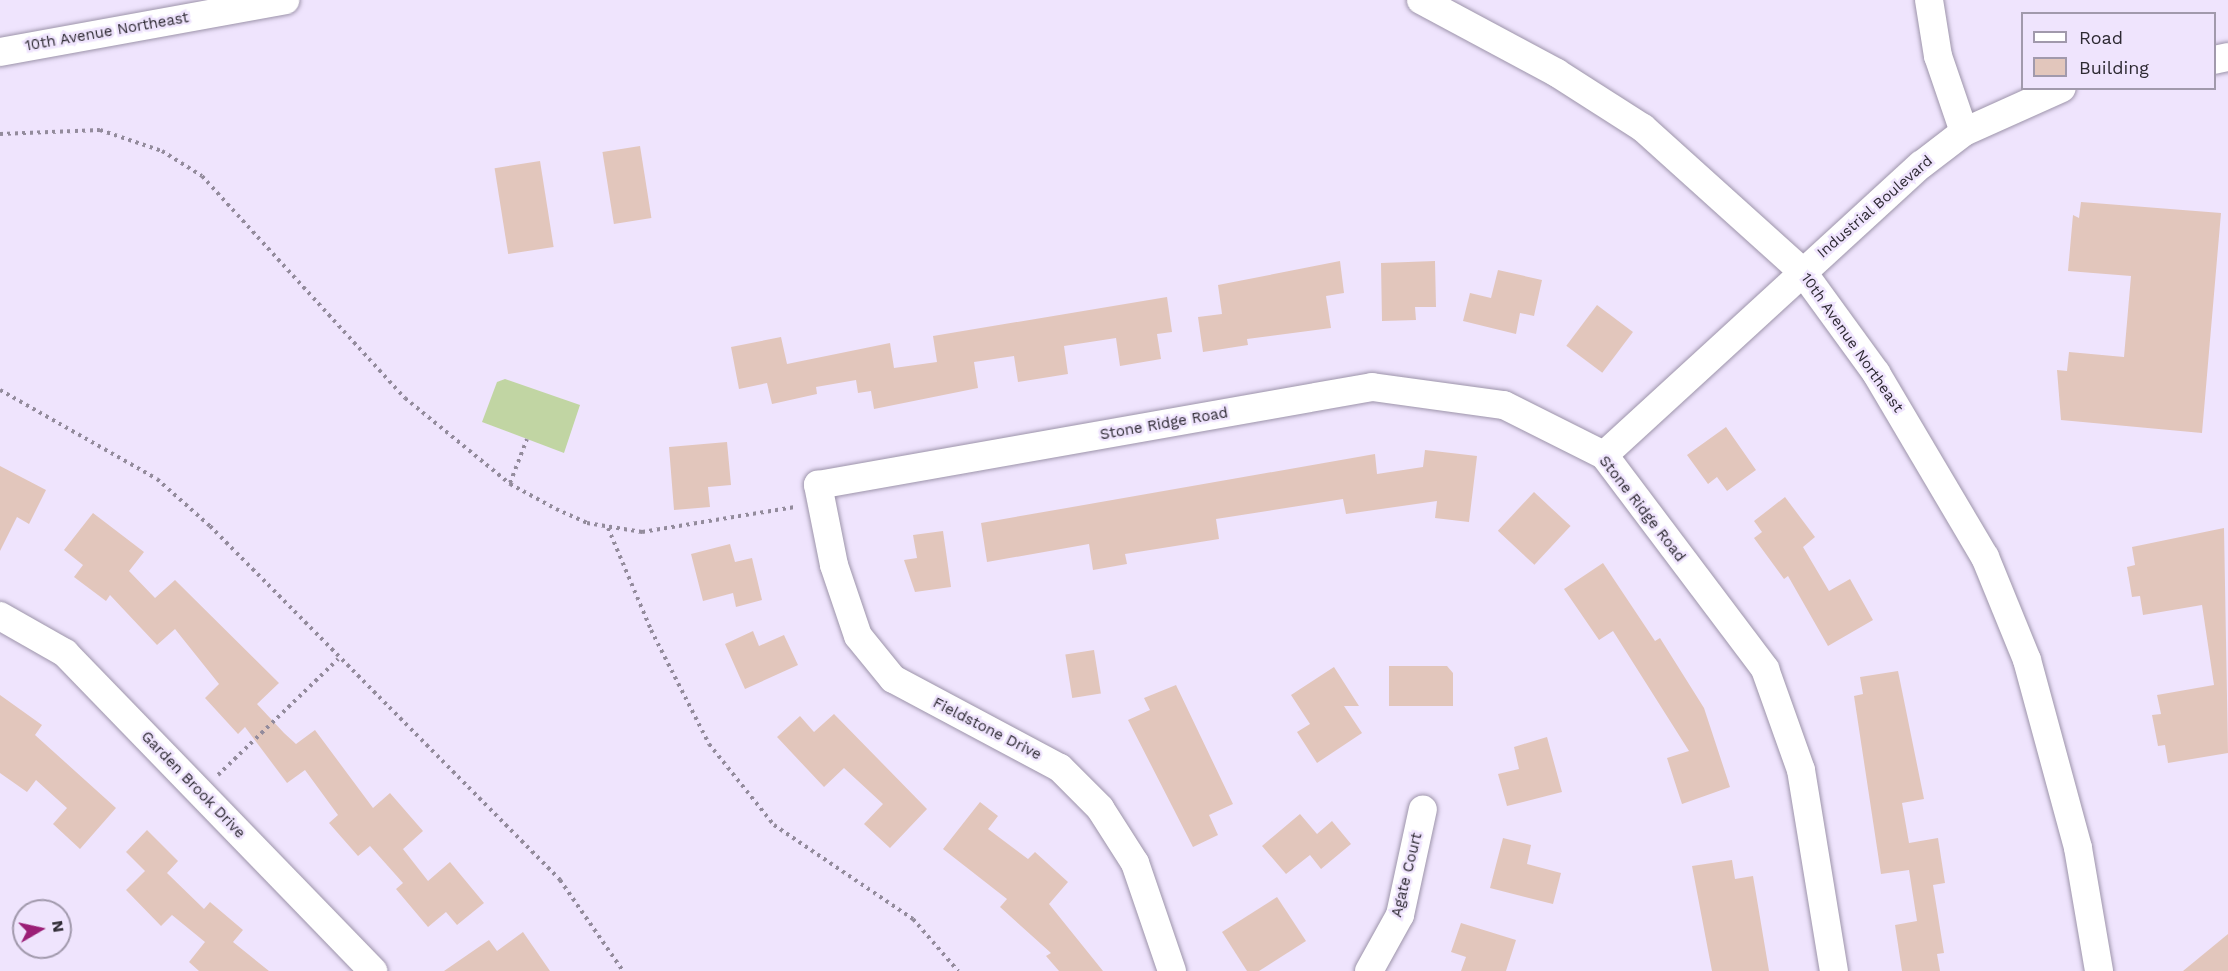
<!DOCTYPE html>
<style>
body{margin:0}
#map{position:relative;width:2228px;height:971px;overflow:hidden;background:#efe4fd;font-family:"Work Sans",sans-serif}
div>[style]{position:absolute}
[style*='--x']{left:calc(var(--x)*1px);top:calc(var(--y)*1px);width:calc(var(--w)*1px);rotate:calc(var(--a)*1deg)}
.green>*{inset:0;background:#c1d5a3}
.building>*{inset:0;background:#e2c6bc;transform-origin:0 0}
.path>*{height:4px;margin-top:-2px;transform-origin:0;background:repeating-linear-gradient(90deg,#938b9c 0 3px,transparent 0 7.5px)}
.roads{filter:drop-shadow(0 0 2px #9d94aa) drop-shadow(0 0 2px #9d94aa)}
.minor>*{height:28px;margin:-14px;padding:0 14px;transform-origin:14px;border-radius:14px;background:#fff}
span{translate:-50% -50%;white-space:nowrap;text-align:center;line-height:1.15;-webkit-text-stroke:5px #efe4fd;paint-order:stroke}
.street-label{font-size:15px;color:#2d2932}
.legend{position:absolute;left:2021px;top:12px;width:195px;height:78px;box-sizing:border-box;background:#efe4fd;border:2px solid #a199ac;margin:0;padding:8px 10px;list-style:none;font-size:18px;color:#2d2932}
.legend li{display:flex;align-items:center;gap:12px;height:30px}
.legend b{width:30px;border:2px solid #a199ac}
.north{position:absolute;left:12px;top:899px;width:60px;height:60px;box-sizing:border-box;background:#efe4fd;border:2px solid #a199ac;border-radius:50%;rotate:81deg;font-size:16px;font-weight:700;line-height:24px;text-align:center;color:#2d2932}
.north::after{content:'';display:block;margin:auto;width:21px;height:27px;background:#9b1f76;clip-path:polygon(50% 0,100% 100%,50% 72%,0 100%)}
</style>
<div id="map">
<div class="green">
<i style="clip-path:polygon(505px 379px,580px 405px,564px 453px,482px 422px,497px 382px)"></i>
</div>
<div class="building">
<i style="left:640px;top:146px;width:73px;height:38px;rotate:81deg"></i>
<i style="left:540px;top:161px;width:87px;height:46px;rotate:81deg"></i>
<i style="clip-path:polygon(2081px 202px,2221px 213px,2202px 433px,2061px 420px,2057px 370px,2067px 371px,2069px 352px,2124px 357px,2131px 276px,2068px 271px,2073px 215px,2079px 218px)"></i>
<i style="clip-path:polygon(1340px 261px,1344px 293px,1326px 296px,1331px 328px,1247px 339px,1248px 345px,1203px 352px,1198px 317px,1222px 314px,1218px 285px)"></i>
<i style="clip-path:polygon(1435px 261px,1436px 307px,1415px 307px,1416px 320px,1382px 321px,1381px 263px)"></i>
<i style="clip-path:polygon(1498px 270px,1542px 280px,1534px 316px,1520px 313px,1516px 334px,1463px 321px,1470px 293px,1491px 298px)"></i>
<i style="clip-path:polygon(1167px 297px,1172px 332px,1157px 334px,1161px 359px,1120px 366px,1116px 338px,1064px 346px,1068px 374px,1018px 382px,1014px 356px,974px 362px,978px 388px,874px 409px,871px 391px,858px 393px,856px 380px,816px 387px,817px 394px,772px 404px,767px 383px,739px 389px,731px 347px,781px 337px,787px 364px,890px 343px,894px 368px,937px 362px,933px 336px)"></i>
<i style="left:1597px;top:305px;width:45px;height:51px;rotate:37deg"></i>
<i style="clip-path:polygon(1726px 427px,1756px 470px,1727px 491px,1717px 477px,1708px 484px,1687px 455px)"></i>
<i style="clip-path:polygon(727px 442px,731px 485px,708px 487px,710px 507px,674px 510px,669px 447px)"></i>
<i style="clip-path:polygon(1425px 450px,1477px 456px,1469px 522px,1435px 518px,1437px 501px,1346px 514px,1343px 499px,1216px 519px,1219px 539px,1125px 554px,1127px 564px,1093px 570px,1089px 544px,987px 562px,981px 523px,1375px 454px,1377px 474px,1423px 467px)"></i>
<i style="clip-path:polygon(0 466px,46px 490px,29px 524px,17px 517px,0 551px)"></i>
<i style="left:1534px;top:492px;width:50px;height:53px;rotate:43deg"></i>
<i style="clip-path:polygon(1785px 497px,1815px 537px,1803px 547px,1829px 591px,1850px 579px,1873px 620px,1828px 646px,1788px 576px,1784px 579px,1754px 538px,1762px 532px,1754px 521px)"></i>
<i style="clip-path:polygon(93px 513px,144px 552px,129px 571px,155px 598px,175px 580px,279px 683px,257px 704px,284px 733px,296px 744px,315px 730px,373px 808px,390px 793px,423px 831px,403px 849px,428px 881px,450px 862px,484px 903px,457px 925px,446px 912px,428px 927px,396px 889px,403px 883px,370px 846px,358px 856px,329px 823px,338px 815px,305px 770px,287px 783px,245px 727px,238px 734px,205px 698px,219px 684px,175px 629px,157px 645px,110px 595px,106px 601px,74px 577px,83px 565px,64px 550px)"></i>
<i style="clip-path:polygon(2224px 528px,2228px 753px,2168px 763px,2165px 745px,2158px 746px,2152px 715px,2161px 714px,2157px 695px,2214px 685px,2202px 605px,2143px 615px,2140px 596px,2132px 597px,2127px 567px,2135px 565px,2132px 547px)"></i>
<i style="clip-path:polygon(943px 531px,951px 587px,915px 592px,904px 560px,917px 558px,913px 535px)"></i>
<i style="clip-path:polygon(730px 544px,735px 562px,752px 558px,762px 600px,736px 607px,733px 593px,703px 601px,691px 554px)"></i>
<i style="clip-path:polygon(1603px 563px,1655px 641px,1660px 638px,1704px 708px,1730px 787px,1682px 804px,1667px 758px,1689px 751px,1613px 631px,1599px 640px,1564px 589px)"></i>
<i style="clip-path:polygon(753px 631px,759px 646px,784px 635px,798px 665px,745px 689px,725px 644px)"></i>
<i style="left:1094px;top:650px;width:44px;height:29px;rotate:81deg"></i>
<i style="clip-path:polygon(1389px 666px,1447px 666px,1453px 673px,1453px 706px,1389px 706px)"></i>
<i style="clip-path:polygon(1334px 667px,1359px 706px,1344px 706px,1362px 733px,1317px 763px,1297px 732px,1310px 724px,1291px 695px)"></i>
<i style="clip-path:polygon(1898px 671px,1924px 799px,1902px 803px,1909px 843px,1938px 838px,1945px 883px,1933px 885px,1944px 953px,1937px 954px,1940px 971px,1902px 971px,1895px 925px,1917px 921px,1909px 870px,1881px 874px,1854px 696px,1863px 694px,1860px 677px)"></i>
<i style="clip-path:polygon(1176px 685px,1233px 804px,1209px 815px,1218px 835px,1193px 847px,1128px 720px,1150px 710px,1144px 698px)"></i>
<i style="clip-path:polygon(0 695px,42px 725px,35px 735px,116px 808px,80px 849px,53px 824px,67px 808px,36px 780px,27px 792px,0 773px)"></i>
<i style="clip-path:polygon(834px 714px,927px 809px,890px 848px,864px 824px,883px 804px,844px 768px,824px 787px,777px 737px,800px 716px,814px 732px)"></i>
<i style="clip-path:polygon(1547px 737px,1562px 792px,1507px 806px,1498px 774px,1519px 769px,1514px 747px)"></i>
<i style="clip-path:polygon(980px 802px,998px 816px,988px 829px,1028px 859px,1035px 852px,1068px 882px,1049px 904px,1103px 971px,1059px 971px,1046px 956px,1051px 953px,1000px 907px,1007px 899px,943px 849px)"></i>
<i style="clip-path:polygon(1300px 814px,1317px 834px,1332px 821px,1351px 844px,1321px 869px,1310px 855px,1286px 874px,1262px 846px)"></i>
<i style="clip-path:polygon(147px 830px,178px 861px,167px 873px,204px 909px,210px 902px,243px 930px,233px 942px,269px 971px,199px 971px,189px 962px,205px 942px,172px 915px,161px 926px,126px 890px,145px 871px,126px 852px)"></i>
<i style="clip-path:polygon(1503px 838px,1531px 845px,1527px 864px,1561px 873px,1553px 904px,1490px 888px)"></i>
<i style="clip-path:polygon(1732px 860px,1735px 879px,1753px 876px,1769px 971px,1712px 971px,1692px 866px)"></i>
<i style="clip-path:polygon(1277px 897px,1306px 941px,1259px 971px,1247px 971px,1222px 932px)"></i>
<i style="clip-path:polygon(1461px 923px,1516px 940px,1506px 971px,1461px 971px,1466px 957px,1451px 952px)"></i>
<i style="clip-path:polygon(523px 932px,550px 971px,444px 971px,489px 940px,497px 951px)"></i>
<i style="clip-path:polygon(2228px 934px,2228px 971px,2183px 971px)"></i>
</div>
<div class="path">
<i style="--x:0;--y:134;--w:100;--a:-2.3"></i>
<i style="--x:100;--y:130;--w:65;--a:18.7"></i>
<i style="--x:162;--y:151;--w:47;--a:32"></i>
<i style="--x:202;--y:176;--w:301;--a:47.6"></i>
<i style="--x:405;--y:398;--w:136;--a:39.3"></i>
<i style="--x:510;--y:484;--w:52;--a:28.5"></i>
<i style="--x:556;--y:509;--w:34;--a:24"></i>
<i style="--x:587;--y:523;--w:56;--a:9.3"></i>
<i style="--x:642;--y:532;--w:155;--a:-9.3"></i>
<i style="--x:0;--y:390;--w:180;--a:29.5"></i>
<i style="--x:157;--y:479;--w:71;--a:41.6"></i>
<i style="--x:210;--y:526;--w:498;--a:45.3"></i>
<i style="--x:560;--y:880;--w:111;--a:55.3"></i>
<i style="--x:510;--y:483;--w:47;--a:-68.9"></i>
<i style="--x:608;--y:528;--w:111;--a:67.1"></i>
<i style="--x:651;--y:630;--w:128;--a:63"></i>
<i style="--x:709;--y:744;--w:104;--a:51.3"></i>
<i style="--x:774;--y:825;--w:168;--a:34.1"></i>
<i style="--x:913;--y:919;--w:69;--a:49.1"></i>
<i style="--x:218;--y:775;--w:167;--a:-44"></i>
</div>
<div class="roads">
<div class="minor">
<i style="--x:1421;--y:0;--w:154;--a:28.2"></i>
<i style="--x:1557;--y:73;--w:102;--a:32.6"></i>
<i style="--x:1643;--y:128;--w:214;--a:42"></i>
<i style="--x:1802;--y:271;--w:126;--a:54"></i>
<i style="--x:1876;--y:373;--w:214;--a:59.4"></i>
<i style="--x:1985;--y:557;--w:111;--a:67.8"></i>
<i style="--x:2027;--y:660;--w:195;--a:74.8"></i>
<i style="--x:2078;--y:848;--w:125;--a:80.3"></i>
<i style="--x:1929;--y:0;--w:57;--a:80.9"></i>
<i style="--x:1938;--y:56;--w:80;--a:71.1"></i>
<i style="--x:0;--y:52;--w:290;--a:-10.3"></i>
<i style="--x:2214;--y:60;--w:14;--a:-12"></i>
<i style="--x:1604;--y:455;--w:430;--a:-42.5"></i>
<i style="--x:1921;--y:165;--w:54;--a:-37.5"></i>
<i style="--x:1964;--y:132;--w:107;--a:-24.2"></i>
<i style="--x:0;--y:616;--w:75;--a:29.6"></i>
<i style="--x:65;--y:653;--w:443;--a:45.9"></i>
<i style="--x:1172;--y:971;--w:114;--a:-108.9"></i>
<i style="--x:1135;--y:863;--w:65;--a:-122.5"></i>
<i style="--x:1100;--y:808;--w:57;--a:-135"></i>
<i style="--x:1060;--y:768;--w:189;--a:-151.9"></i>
<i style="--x:893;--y:679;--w:55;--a:-129.1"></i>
<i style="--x:858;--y:636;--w:75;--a:-108.7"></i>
<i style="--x:834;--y:565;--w:82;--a:-101.3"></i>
<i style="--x:818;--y:485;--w:563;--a:-10.03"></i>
<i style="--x:1372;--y:387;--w:133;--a:7.8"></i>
<i style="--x:1504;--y:405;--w:112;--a:26.6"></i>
<i style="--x:1604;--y:455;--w:268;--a:53"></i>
<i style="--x:1765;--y:669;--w:107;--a:70.4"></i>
<i style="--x:1801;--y:770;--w:204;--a:80.7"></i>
<i style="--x:1369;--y:971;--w:64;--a:-61"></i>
<i style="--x:1400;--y:915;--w:108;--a:-77.8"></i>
</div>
</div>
<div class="street-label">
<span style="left:107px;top:32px;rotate:-10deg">10th Avenue Northeast</span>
<span style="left:1875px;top:207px;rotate:-41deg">Industrial Boulevard</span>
<span style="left:1852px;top:343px;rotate:55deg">10th Avenue Northeast</span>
<span style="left:1164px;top:424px;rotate:-10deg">Stone Ridge Road</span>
<span style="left:1642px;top:509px;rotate:52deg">Stone Ridge Road</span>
<span style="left:987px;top:729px;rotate:27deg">Fieldstone Drive</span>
<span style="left:193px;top:785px;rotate:46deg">Garden Brook Drive</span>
<span style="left:1407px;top:875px;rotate:-76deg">Agate Court</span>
</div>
<ul class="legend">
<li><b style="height:8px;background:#fff"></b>Road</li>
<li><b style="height:16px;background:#e2c6bc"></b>Building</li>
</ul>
<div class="north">N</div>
</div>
